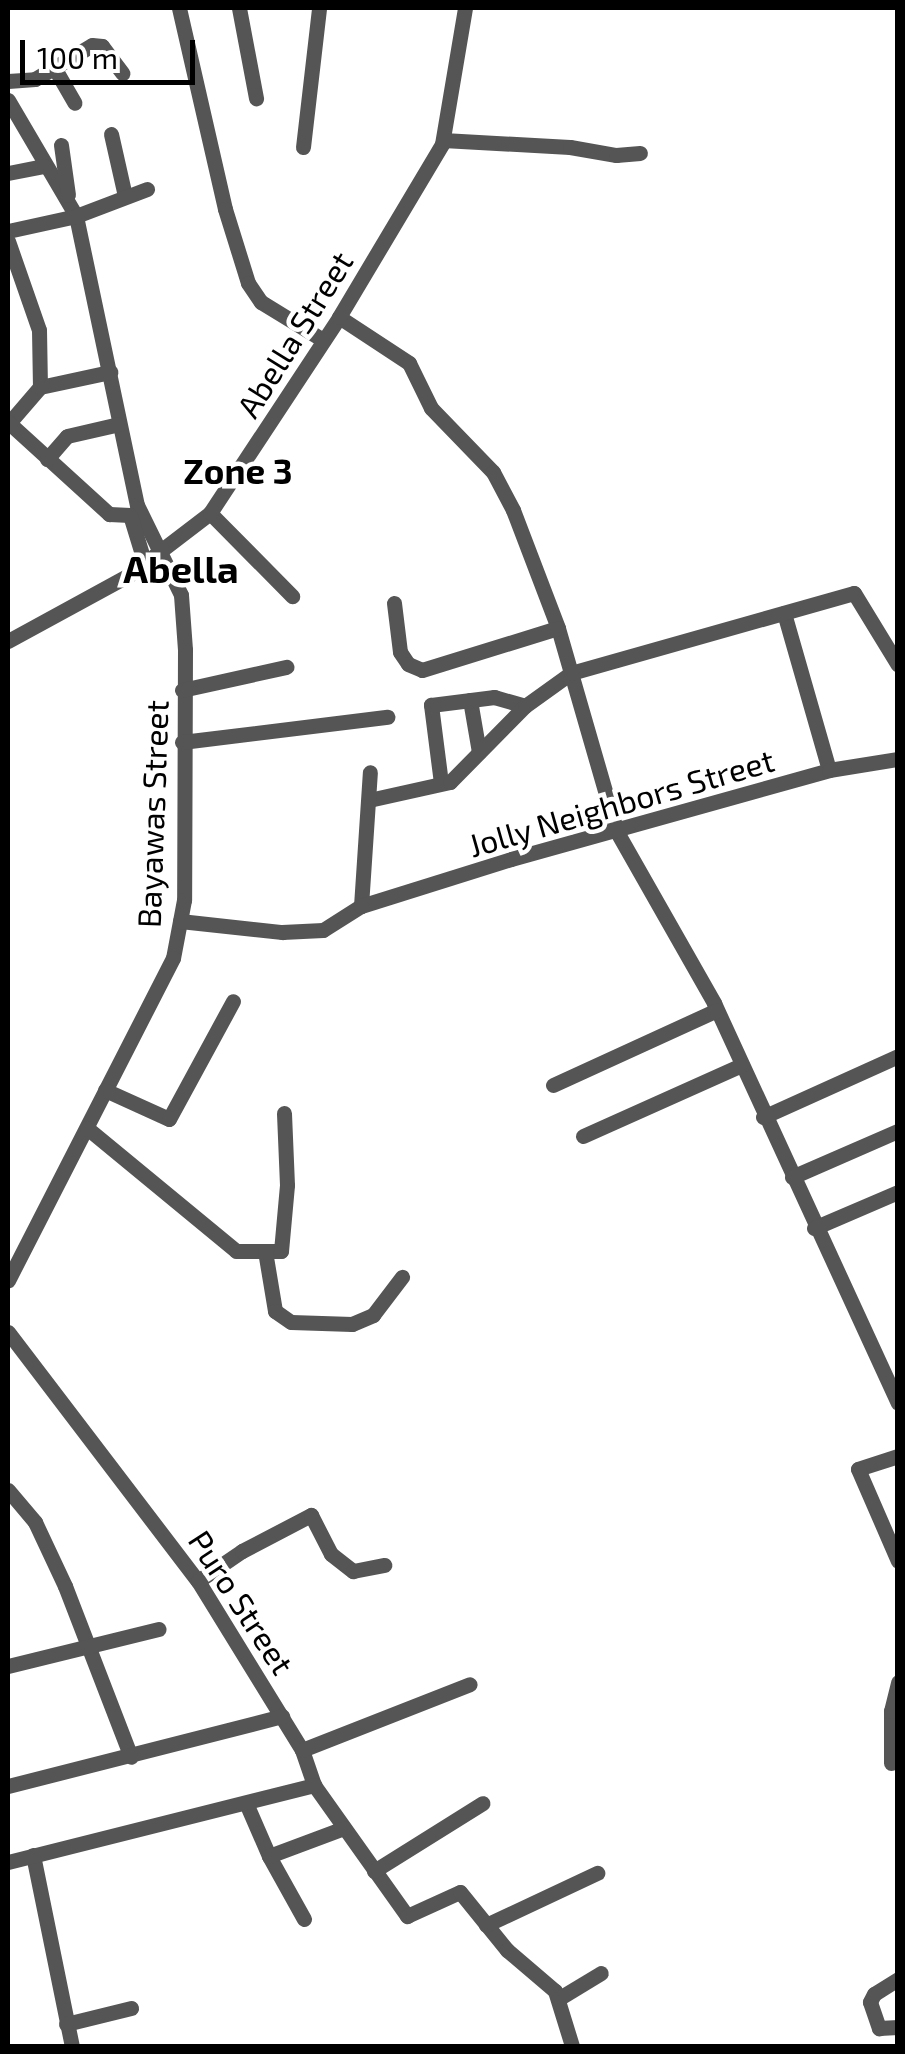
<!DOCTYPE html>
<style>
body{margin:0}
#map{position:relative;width:905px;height:2054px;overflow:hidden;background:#fff;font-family:"Exo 2",sans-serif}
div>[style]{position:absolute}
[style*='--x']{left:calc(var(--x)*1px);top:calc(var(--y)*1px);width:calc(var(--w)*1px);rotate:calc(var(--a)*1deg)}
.minor>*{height:15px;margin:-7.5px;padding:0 7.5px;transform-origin:7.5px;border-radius:7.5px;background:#555}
span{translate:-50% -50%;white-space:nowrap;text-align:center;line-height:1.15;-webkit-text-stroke:9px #fff;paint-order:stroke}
.street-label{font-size:32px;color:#000}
.neighbourhood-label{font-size:35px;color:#000;font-weight:700}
.quarter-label{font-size:38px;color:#000;font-weight:700}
.frame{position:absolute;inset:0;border:10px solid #000;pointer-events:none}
.scale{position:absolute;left:20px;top:40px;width:175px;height:45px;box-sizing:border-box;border:5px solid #000;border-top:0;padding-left:12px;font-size:30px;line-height:35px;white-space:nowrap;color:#000;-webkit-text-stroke:8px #fff;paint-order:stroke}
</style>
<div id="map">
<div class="minor">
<i style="--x:179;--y:8;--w:206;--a:77.1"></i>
<i style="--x:225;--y:209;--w:77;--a:72.7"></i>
<i style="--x:248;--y:283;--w:23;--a:56"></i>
<i style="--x:261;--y:302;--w:73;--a:31.5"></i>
<i style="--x:239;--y:8;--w:92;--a:79.3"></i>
<i style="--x:55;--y:69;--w:39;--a:60"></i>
<i style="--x:8;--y:81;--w:27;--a:-4"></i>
<i style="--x:35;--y:79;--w:66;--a:-30.8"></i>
<i style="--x:92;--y:45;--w:10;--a:6"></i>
<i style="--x:102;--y:46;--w:34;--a:53"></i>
<i style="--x:8;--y:100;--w:134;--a:59.6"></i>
<i style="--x:76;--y:216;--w:295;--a:78.1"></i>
<i style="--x:137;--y:505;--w:100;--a:63.9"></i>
<i style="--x:181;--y:595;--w:55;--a:85.8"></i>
<i style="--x:185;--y:650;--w:250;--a:90.2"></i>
<i style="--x:184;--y:900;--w:59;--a:100.7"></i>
<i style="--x:173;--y:958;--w:362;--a:117.1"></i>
<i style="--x:111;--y:134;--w:64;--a:77.3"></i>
<i style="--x:443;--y:140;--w:127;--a:3.2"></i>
<i style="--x:570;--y:147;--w:47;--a:9.9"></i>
<i style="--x:616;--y:155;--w:24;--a:-5"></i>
<i style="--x:61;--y:145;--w:50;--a:82"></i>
<i style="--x:303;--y:147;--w:140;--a:-83.4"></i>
<i style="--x:8;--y:173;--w:37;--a:-11"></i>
<i style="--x:8;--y:231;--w:70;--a:-12.4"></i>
<i style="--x:76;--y:216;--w:76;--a:-20.8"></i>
<i style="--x:8;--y:241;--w:94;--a:70.8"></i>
<i style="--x:39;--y:330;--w:57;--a:89"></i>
<i style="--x:40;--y:387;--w:48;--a:130.7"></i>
<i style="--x:339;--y:317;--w:84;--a:33.3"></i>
<i style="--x:409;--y:363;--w:50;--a:63.9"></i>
<i style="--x:431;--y:408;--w:89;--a:45.9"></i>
<i style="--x:493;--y:472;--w:43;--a:62.2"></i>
<i style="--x:513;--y:510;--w:126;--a:69.1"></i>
<i style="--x:558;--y:628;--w:212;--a:73.9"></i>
<i style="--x:617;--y:832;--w:197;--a:60.4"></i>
<i style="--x:714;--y:1003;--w:440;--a:65.3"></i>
<i style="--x:40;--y:387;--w:72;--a:-12.1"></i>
<i style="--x:8;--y:422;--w:137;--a:42.3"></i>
<i style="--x:109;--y:514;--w:21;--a:3"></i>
<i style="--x:130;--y:515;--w:51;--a:73"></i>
<i style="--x:47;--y:459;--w:30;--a:-49"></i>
<i style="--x:67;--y:436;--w:53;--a:-13"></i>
<i style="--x:210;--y:513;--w:117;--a:45.3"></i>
<i style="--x:394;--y:603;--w:49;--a:83"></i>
<i style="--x:400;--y:652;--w:14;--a:56"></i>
<i style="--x:408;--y:664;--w:15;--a:23"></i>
<i style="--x:422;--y:670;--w:142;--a:-17.2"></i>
<i style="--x:784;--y:613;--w:163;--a:74"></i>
<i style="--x:8;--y:641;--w:138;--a:-28.6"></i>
<i style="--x:129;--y:575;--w:102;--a:-37.4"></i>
<i style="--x:210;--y:513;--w:235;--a:-56.6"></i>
<i style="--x:339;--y:317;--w:201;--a:-59.2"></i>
<i style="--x:442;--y:144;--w:138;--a:-80.4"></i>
<i style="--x:182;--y:690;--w:107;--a:-12.5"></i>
<i style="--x:470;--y:700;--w:53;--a:80.2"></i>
<i style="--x:182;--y:742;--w:207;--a:-7"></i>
<i style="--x:441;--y:783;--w:79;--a:-97.3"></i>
<i style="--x:431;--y:705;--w:64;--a:-7.2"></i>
<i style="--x:494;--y:697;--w:32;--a:16"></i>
<i style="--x:369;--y:800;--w:83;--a:-12.5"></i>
<i style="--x:450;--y:782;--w:107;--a:-45.4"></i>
<i style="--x:525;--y:706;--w:57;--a:-35.7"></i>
<i style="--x:571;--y:673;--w:294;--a:-15.8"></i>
<i style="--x:854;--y:593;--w:84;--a:58.6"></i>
<i style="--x:361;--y:906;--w:134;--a:-86.2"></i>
<i style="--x:180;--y:921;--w:103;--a:6.2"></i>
<i style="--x:282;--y:932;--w:41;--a:-2.8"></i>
<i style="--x:323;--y:930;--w:45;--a:-32.3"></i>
<i style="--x:361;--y:906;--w:157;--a:-17.4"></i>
<i style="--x:511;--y:859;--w:330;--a:-15.6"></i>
<i style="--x:829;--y:770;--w:70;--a:-9.1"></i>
<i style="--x:553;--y:1085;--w:180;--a:-24.6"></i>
<i style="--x:105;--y:1090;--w:70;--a:24.4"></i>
<i style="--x:169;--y:1119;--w:134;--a:-61.5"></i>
<i style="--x:763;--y:1117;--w:148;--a:-24.3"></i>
<i style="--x:87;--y:1128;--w:193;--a:39.5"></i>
<i style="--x:236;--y:1251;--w:45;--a:0"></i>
<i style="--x:281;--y:1251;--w:66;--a:-84.8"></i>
<i style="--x:287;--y:1185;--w:72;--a:-92.4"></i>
<i style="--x:583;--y:1136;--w:174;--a:-24.1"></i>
<i style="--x:792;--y:1177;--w:116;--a:-23.5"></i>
<i style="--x:814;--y:1228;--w:91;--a:-23.2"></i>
<i style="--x:265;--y:1251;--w:61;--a:80.5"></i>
<i style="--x:275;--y:1311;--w:19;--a:35"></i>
<i style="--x:291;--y:1322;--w:61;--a:1.9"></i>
<i style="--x:352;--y:1324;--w:23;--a:-23"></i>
<i style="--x:373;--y:1315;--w:48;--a:-52.7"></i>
<i style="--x:8;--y:1332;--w:313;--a:52.7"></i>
<i style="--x:198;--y:1581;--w:198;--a:58.4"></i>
<i style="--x:302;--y:1750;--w:37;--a:71"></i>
<i style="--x:314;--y:1785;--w:161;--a:54.6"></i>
<i style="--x:407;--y:1916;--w:58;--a:-24.4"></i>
<i style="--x:460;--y:1892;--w:75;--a:51"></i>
<i style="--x:507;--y:1950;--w:63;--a:40.5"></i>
<i style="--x:555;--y:1991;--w:58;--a:72.8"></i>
<i style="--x:898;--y:1456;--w:42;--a:162"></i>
<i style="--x:858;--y:1469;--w:100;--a:66.5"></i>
<i style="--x:8;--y:1490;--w:42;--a:49.8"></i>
<i style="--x:35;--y:1522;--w:71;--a:64.9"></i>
<i style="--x:65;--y:1586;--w:183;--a:68.9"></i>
<i style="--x:198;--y:1581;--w:53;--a:-34.3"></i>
<i style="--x:242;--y:1551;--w:78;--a:-27.6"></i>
<i style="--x:311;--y:1515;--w:44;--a:62.9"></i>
<i style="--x:331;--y:1554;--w:28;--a:38"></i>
<i style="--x:353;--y:1571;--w:32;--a:-11"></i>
<i style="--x:8;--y:1666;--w:155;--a:-13.8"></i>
<i style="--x:302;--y:1750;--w:180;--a:-21.4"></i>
<i style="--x:891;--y:1763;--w:52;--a:-90"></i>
<i style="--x:891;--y:1711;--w:30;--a:-76"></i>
<i style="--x:8;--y:1786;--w:283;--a:-14.3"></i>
<i style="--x:246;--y:1803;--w:58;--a:66.5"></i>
<i style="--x:33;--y:1855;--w:195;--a:78.5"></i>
<i style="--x:8;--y:1862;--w:316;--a:-14.1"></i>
<i style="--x:374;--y:1871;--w:128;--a:-32"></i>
<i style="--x:304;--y:1919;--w:72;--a:-119.1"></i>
<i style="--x:269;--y:1856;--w:80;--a:-20.5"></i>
<i style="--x:486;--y:1925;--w:123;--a:-25.1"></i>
<i style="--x:898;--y:1979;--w:28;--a:148"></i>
<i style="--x:874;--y:1994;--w:9;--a:117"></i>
<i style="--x:870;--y:2002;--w:28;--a:71"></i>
<i style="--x:879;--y:2028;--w:19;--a:-3"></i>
<i style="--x:558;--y:1999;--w:50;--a:-31.2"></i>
<i style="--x:66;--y:2024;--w:67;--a:-13.8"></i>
</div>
<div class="street-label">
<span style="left:294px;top:334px;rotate:-58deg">Abella Street</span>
<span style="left:621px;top:802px;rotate:-16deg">Jolly Neighbors Street</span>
<span style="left:152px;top:814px;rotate:-88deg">Bayawas Street</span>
<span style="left:242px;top:1602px;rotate:57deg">Puro Street</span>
</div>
<div class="neighbourhood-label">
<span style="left:238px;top:470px">Zone 3</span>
</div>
<div class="quarter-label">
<span style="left:181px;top:569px">Abella</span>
</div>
<div class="frame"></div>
<div class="scale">100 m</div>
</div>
